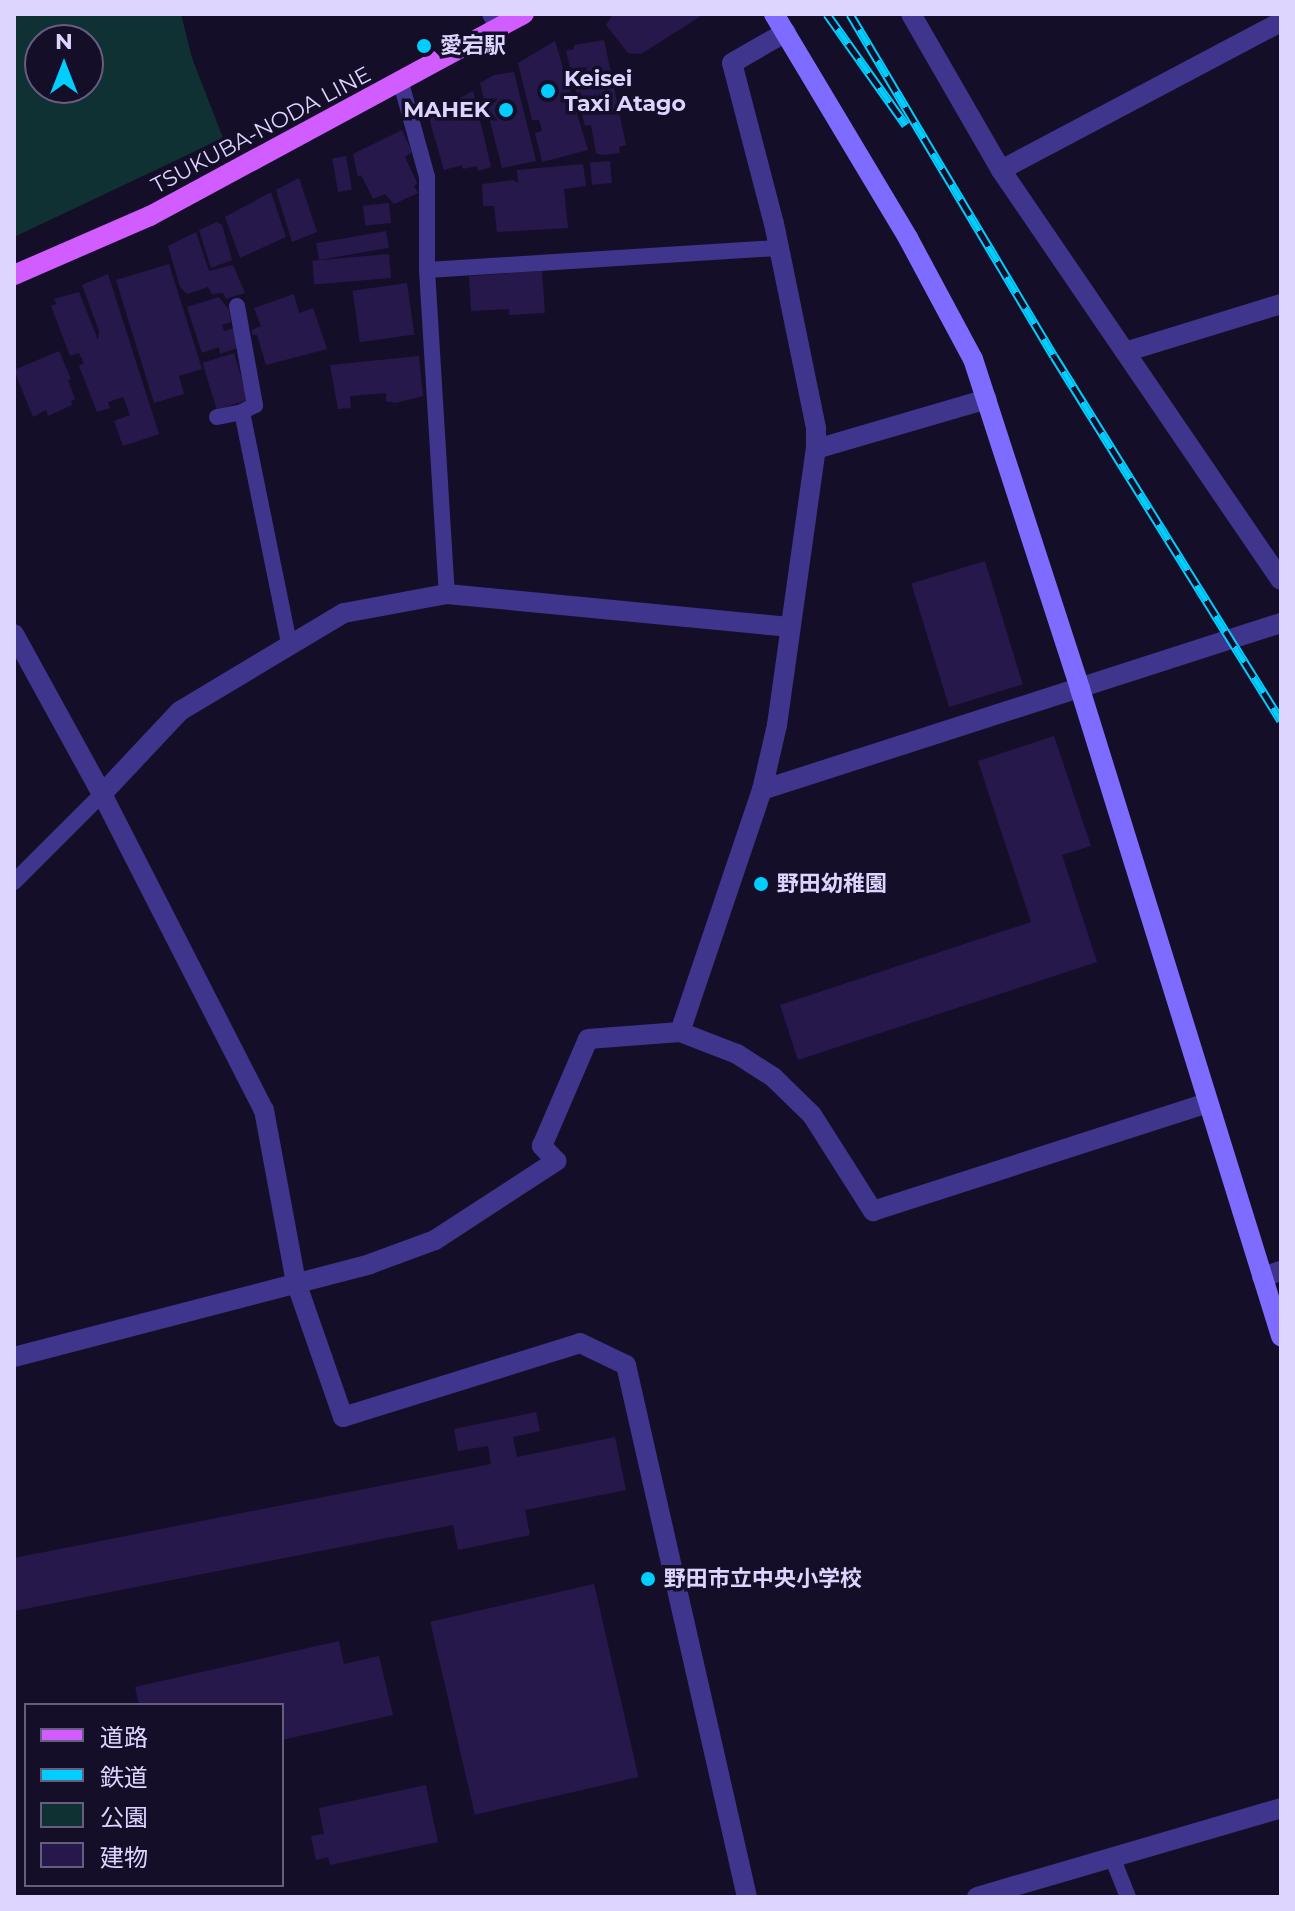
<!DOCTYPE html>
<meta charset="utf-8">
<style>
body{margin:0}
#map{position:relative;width:1295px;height:1911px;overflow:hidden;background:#150e29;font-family:Montserrat,"Noto Sans JP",sans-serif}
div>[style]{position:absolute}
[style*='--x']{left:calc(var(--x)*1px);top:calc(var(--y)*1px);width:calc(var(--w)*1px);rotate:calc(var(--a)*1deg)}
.green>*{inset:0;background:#103133}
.building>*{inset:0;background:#27184b;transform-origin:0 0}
.lane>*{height:16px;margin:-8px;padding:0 8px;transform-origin:8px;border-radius:8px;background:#40358c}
.street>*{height:20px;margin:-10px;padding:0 10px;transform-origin:10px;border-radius:10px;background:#40358c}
.secondary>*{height:20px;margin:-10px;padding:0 10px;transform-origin:10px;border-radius:10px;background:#7d6cff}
.primary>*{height:20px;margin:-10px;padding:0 10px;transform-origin:10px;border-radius:10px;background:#d15cff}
.rail>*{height:9px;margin-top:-4.5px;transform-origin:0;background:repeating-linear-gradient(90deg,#150e29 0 18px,#01ceff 0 36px);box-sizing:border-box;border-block:2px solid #01ceff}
.dots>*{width:22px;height:22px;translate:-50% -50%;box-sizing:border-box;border:4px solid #150e29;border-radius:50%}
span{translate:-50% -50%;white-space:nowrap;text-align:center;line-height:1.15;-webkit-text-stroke:7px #150e29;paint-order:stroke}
.poi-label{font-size:22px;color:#ded5ff;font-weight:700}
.left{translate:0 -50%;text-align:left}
.right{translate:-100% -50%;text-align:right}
.street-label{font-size:22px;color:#ded5ff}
.frame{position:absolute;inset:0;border:16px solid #ded5ff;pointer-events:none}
.legend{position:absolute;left:24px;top:1703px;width:260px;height:184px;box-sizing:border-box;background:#150e29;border:2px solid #655e7f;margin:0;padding:10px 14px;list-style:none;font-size:24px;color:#ded5ff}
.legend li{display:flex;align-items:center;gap:16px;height:40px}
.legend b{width:40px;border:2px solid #655e7f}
.north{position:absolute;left:24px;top:24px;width:80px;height:80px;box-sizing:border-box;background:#150e29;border:2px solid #655e7f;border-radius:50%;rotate:0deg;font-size:22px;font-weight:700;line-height:32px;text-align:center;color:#ded5ff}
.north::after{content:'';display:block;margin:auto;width:28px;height:36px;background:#01ceff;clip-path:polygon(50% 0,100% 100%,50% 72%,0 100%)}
</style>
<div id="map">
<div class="green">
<i style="clip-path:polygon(evenodd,14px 14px,181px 14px,192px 58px,223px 138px,14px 237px,14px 14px,40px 40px,88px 40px,88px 88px,40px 88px,40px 40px)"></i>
</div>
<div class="building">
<i style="clip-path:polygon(613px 14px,700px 14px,701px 16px,641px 54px,628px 53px,606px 25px)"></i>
<i style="clip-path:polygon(604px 40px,626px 145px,619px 147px,620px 153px,602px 155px,596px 153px,591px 125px,585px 126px,566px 51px,574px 49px,574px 45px)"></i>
<i style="clip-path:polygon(555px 41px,588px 150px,542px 162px,535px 133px,542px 131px,539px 120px,532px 120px,518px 63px)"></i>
<i style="clip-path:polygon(514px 72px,536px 161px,502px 168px,480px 83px,494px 75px)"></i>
<i style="clip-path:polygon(473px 91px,491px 167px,478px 171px,477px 166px,463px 169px,462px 165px,444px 170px,428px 115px)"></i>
<i style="clip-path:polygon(402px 130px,412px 152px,405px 157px,417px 183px,414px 186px,418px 193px,394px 204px,385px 194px,373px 199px,361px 175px,358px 177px,353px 154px)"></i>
<i style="left:346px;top:156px;width:34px;height:14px;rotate:80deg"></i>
<i style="left:610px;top:161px;width:22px;height:20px;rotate:85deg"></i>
<i style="clip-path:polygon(583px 164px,586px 186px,564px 189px,568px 228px,497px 232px,494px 206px,483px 206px,482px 184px,513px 180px,518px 183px,517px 170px)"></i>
<i style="clip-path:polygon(299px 178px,317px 232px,292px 242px,276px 190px)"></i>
<i style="clip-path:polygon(271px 192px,286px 237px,240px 258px,225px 217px)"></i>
<i style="left:389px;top:203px;width:20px;height:26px;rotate:84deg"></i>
<i style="clip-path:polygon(217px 222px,222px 225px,232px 260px,211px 268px,199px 230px)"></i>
<i style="left:386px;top:231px;width:17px;height:71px;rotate:80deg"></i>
<i style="clip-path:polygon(196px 232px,209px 271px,233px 265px,245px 293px,226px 299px,223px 293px,212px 294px,208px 287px,187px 294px,180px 287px,168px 246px)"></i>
<i style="left:389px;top:254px;width:24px;height:77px;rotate:85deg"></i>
<i style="clip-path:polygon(169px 264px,202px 369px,179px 376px,184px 394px,154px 403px,116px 280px)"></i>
<i style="clip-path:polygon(542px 271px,545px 313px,509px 315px,509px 309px,471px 311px,469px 276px)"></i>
<i style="clip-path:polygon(108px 274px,159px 434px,123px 446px,114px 421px,130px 415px,123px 397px,108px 402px,110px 408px,97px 412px,79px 366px,84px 363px,79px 353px,70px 356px,51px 306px,56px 304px,54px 299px,79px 292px,98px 340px,99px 331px,82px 285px)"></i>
<i style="left:407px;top:283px;width:52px;height:55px;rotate:82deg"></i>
<i style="clip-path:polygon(294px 294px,299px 313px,313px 308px,327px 349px,266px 365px,257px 335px,252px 335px,252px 330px,261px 326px,254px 308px)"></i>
<i style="clip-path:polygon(219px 297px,229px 310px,231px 322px,222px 325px,224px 331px,234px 328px,237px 348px,220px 354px,219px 347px,202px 353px,187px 307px)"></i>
<i style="clip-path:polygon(59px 351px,71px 379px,68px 380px,75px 399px,71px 401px,72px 405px,48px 416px,46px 410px,33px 417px,14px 370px)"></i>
<i style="left:234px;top:353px;width:49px;height:33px;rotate:73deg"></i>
<i style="clip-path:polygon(419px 356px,423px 396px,395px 403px,386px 401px,386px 393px,350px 396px,351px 408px,338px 409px,330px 365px)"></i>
<i style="left:985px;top:561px;width:129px;height:77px;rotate:73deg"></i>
<i style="clip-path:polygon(1054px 736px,1091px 846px,1062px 855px,1097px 962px,798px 1060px,780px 1005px,1031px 922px,978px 761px)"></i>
<i style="clip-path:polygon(536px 1412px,540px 1431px,513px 1437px,517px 1457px,615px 1437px,626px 1490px,525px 1510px,530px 1535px,458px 1550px,453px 1525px,14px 1611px,14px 1558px,491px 1464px,488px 1446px,458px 1451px,454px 1429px)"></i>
<i style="left:594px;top:1584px;width:198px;height:168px;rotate:77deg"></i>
<i style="clip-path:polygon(339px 1641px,344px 1664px,379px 1656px,393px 1715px,282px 1740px,282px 1705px,139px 1705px,135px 1687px)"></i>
<i style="clip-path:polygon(426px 1785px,438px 1842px,330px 1865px,328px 1857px,316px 1860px,311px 1836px,324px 1834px,319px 1808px)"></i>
</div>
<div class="lane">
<i style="--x:490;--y:14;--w:17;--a:62"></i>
<i style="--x:401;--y:83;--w:98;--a:74.5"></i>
<i style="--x:427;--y:177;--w:93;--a:90"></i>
<i style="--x:427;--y:270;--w:325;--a:86.5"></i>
<i style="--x:427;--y:270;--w:352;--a:-3.6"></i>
<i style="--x:237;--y:306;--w:101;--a:79.7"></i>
<i style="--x:255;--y:405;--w:15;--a:152"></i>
<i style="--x:242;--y:412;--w:237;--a:78.5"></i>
<i style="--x:217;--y:417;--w:25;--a:-11"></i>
<i style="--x:14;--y:882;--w:124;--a:-45"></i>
<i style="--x:1112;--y:1857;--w:43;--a:68.2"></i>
</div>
<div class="street">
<i style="--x:911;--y:14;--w:180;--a:60"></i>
<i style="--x:1001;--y:170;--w:496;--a:55.7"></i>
<i style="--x:1001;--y:170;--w:317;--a:-27.9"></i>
<i style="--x:1125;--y:352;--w:163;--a:-17.1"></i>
<i style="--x:816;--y:449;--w:178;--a:-16.3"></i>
<i style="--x:14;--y:634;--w:183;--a:61.2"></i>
<i style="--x:102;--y:794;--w:355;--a:62.9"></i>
<i style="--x:264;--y:1110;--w:175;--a:79.5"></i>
<i style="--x:296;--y:1282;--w:143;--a:70.8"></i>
<i style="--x:343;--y:1417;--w:248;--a:-17.3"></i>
<i style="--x:580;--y:1343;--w:51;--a:25.6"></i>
<i style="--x:626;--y:1365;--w:546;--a:77.19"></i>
<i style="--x:762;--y:790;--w:545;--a:-17.84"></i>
<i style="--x:102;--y:794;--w:114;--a:-46.8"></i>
<i style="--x:180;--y:711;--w:191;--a:-30.9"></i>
<i style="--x:344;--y:613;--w:105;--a:-10.5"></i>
<i style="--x:447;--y:594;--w:343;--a:5.5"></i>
<i style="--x:680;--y:1032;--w:256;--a:-71.3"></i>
<i style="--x:762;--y:790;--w:67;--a:-77"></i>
<i style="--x:777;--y:725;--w:279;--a:-82"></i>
<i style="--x:816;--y:449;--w:21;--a:-90"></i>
<i style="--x:816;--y:428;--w:208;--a:-101.6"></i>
<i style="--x:774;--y:224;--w:166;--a:-104.6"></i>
<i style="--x:732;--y:63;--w:62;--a:-29.9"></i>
<i style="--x:1262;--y:1277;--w:20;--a:-18"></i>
<i style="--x:14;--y:1357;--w:368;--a:-14.6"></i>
<i style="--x:370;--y:1264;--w:69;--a:-20.3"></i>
<i style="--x:435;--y:1240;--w:145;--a:-33.1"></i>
<i style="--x:556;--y:1161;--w:21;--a:-133"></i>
<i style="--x:542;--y:1146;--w:116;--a:-66.7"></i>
<i style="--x:588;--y:1039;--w:92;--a:-4.4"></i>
<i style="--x:680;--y:1032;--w:61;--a:21.1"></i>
<i style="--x:737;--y:1054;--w:43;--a:32.6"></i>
<i style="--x:773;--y:1077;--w:54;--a:44.3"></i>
<i style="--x:812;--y:1115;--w:114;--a:57.6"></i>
<i style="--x:873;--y:1211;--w:351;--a:-17.9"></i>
<i style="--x:977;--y:1897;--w:317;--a:-16.3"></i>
</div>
<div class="secondary">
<i style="--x:774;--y:14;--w:261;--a:59.1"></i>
<i style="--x:908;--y:238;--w:137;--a:61.8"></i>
<i style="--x:973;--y:359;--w:347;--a:72"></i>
<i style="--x:1080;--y:689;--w:678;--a:72.74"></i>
</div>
<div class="primary">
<i style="--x:14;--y:275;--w:148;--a:-23.5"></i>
<i style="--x:150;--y:216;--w:425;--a:-28.4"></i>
</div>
<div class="rail">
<i style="--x:827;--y:14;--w:136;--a:54.6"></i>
<i style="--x:850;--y:14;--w:398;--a:59.2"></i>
<i style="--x:1054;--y:356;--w:429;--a:58.1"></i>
</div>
<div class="dots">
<i style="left:424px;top:46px;background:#01ceff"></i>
<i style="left:548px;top:91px;background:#01ceff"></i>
<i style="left:506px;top:110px;background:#01ceff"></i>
<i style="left:761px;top:884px;background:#01ceff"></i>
<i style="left:648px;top:1579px;background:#01ceff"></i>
</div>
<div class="poi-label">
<span class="left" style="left:440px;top:46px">愛宕駅</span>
<span class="left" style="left:564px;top:91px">Keisei<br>Taxi Atago</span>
<span class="right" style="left:490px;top:110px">MAHEK</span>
<span class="left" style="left:777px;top:884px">野田幼稚園</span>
<span class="left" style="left:664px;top:1579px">野田市立中央小学校</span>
</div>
<div class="street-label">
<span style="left:261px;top:130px;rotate:-28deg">TSUKUBA-NODA LINE</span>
</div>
<div class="frame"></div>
<ul class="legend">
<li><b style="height:10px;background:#d15cff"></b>道路</li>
<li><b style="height:10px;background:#01ceff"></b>鉄道</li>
<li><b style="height:22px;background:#103133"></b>公園</li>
<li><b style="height:22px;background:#27184b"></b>建物</li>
</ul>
<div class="north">N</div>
</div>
